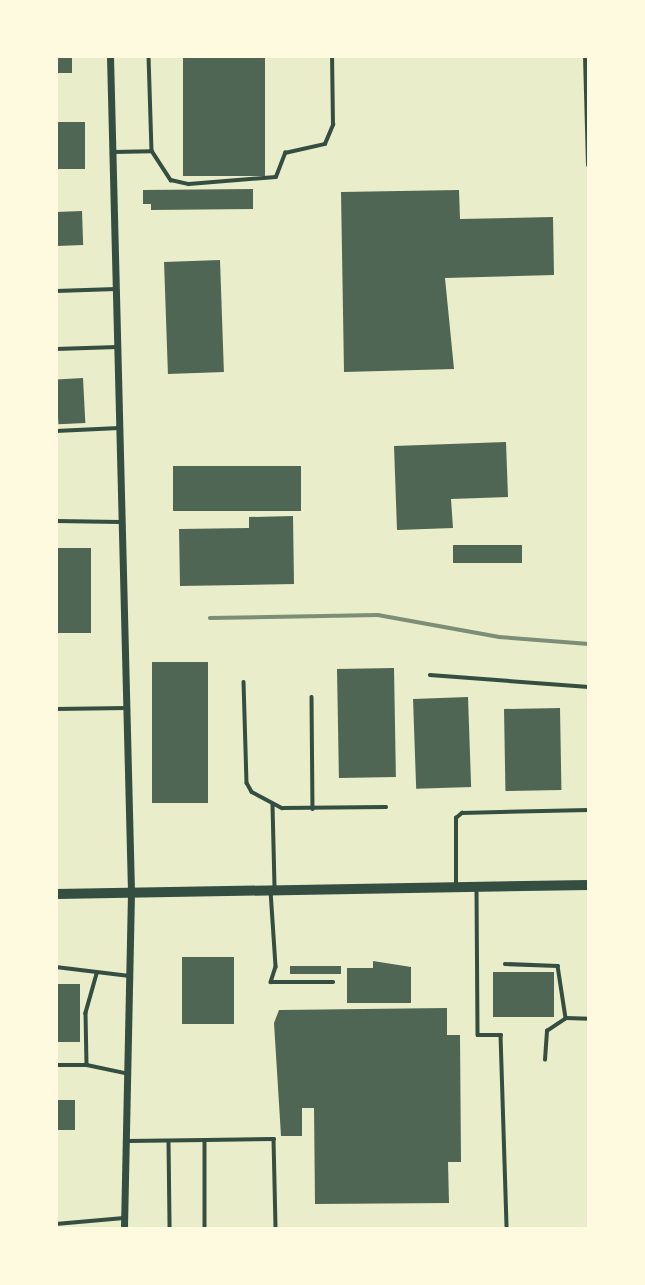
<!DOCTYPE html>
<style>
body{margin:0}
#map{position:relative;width:645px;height:1285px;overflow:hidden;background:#e9edc9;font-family:"DejaVu Sans",sans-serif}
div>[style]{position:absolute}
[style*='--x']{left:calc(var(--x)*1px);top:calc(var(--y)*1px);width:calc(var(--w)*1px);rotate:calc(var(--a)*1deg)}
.building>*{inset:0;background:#4f6655;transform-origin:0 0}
.service>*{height:3.5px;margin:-1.75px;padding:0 1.75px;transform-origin:1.75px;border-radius:1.75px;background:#344e41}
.minor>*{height:7px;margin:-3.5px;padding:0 3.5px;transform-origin:3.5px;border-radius:3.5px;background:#344e41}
.secondary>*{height:10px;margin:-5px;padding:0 5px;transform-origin:5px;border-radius:5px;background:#344e41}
.rail>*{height:3.5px;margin:-1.75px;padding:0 1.75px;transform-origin:1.75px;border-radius:1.75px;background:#7c8e77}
span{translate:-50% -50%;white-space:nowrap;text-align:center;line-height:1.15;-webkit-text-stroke:5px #fefae0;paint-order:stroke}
.frame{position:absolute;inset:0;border:58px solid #fefae0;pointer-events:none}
</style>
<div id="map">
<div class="building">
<i style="left:56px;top:56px;width:16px;height:17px"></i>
<i style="left:183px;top:56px;width:82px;height:120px"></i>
<i style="left:56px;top:122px;width:29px;height:47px"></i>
<i style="clip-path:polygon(253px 189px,253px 209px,151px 210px,151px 204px,143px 204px,143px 190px)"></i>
<i style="clip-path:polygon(459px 190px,460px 219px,553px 217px,554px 275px,445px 278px,454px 369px,344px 372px,341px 192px)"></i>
<i style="left:82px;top:211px;width:34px;height:26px;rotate:88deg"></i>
<i style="left:220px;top:260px;width:112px;height:56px;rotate:88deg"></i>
<i style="left:83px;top:378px;width:45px;height:27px;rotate:87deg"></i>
<i style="clip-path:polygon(506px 442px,508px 497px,451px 499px,453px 528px,397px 530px,394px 446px)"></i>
<i style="left:301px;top:466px;width:45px;height:128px;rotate:90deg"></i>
<i style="clip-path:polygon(293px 516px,294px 584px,180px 586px,179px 529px,249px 528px,249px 517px)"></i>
<i style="left:522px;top:545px;width:18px;height:69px;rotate:90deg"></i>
<i style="left:56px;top:548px;width:35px;height:85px"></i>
<i style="left:152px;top:662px;width:56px;height:141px"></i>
<i style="left:394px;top:668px;width:109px;height:57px;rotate:89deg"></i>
<i style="left:468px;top:697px;width:90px;height:55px;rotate:88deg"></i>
<i style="left:560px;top:708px;width:82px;height:56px;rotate:89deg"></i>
<i style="left:182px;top:957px;width:52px;height:67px"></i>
<i style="clip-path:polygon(373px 961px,411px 967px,411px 1003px,347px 1003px,347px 968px,373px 968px)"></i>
<i style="left:290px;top:966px;width:51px;height:8px"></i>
<i style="left:493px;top:972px;width:61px;height:45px"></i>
<i style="left:56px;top:984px;width:24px;height:58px"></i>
<i style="clip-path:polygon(447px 1008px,447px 1035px,460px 1035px,461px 1162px,448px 1162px,449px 1203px,315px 1204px,314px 1108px,302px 1108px,302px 1136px,281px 1136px,274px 1023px,279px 1010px)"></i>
<i style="left:56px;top:1100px;width:19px;height:30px"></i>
</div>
<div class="service">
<i style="--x:149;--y:56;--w:95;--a:88.2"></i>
<i style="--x:113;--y:152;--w:39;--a:-1"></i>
<i style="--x:152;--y:151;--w:35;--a:57"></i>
<i style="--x:171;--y:180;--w:18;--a:13"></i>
<i style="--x:189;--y:184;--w:87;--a:-4.6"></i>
<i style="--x:276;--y:177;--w:26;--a:-69"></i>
<i style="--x:285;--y:153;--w:41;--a:-12.7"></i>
<i style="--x:325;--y:144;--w:21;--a:-67"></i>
<i style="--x:333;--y:125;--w:69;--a:-90.8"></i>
<i style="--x:56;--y:291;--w:60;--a:-1.9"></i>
<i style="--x:56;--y:349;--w:61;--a:-1.9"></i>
<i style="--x:56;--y:431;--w:63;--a:-2.7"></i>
<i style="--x:56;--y:521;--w:64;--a:0.9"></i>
<i style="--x:430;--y:675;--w:159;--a:4.3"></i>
<i style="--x:244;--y:682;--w:101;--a:88.3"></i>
<i style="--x:247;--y:783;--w:10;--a:61"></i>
<i style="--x:252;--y:792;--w:34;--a:28"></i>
<i style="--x:282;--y:808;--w:104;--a:-0.6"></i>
<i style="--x:312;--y:697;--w:112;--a:89.5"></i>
<i style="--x:56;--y:709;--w:70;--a:-0.8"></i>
<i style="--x:273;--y:805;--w:82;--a:88.6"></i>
<i style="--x:456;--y:885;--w:67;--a:-90"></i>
<i style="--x:456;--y:818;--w:8;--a:-40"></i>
<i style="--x:462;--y:813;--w:127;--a:-1.4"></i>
<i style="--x:477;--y:889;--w:146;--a:89.6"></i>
<i style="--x:478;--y:1035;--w:23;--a:0"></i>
<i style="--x:501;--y:1035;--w:194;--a:88.2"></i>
<i style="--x:271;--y:891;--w:76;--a:86.2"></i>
<i style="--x:276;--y:967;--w:16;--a:108"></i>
<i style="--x:271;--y:982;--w:62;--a:0"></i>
<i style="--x:505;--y:964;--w:53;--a:2.2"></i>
<i style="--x:558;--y:966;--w:53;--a:81.3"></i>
<i style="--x:566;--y:1018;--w:23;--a:2"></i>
<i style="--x:56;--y:967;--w:74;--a:7"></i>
<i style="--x:97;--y:974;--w:41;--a:105.8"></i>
<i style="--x:86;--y:1013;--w:52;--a:88.9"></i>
<i style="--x:87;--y:1065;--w:40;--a:12"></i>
<i style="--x:545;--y:1060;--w:29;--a:-86"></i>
<i style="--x:547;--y:1031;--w:23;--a:-34"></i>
<i style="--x:56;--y:1065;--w:31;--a:0"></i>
<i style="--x:206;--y:1140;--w:68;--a:-0.8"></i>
<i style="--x:274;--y:1139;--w:90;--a:88.7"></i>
<i style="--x:128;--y:1141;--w:77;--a:-0.7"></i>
<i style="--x:205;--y:1140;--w:89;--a:90"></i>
<i style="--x:169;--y:1141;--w:88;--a:89.3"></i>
<i style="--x:56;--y:1224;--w:68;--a:-5"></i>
</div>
<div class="minor">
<i style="--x:110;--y:56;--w:837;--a:88.56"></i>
<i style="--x:131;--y:893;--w:336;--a:91.2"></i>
<i style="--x:586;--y:56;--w:108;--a:88.4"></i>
</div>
<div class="secondary">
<i style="--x:56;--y:894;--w:533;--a:-0.97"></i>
</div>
<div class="rail">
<i style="--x:210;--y:618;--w:168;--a:-1"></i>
<i style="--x:378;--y:615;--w:123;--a:10.3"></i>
<i style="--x:499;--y:637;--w:90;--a:4.4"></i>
</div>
<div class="frame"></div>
</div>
